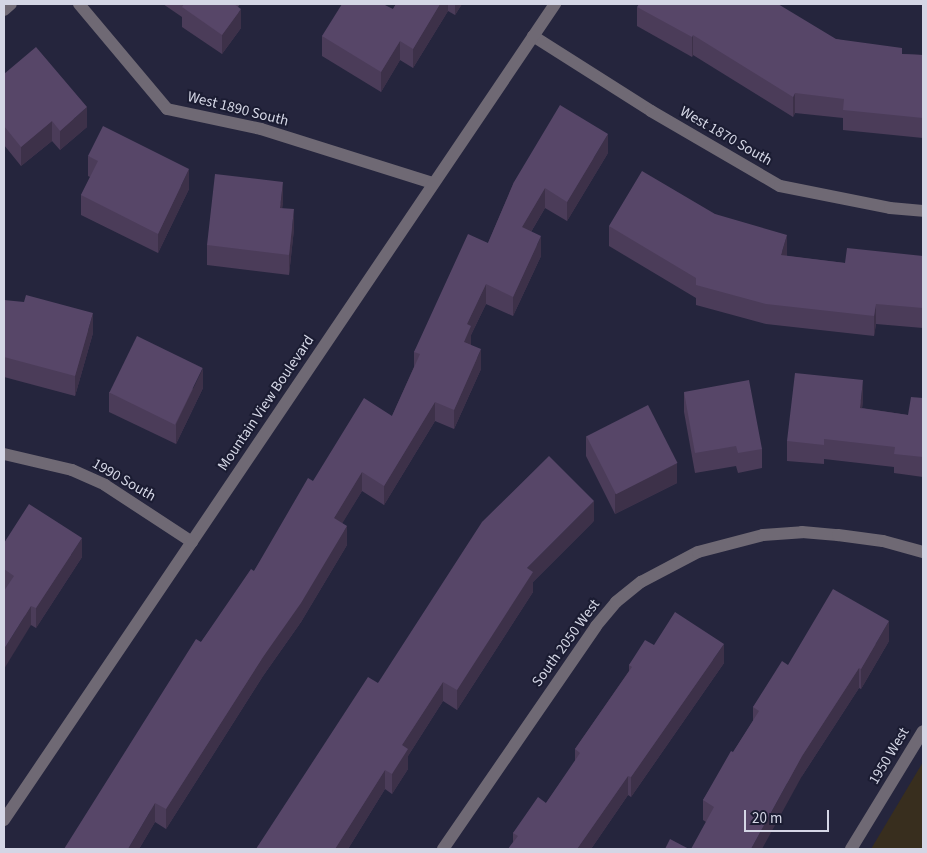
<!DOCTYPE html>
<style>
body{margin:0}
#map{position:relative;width:927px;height:853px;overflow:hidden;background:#25253d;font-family:"Source Sans 3",sans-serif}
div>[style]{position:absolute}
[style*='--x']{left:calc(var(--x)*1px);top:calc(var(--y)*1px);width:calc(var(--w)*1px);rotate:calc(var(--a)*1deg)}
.education>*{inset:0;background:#382e1e}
.minor>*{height:12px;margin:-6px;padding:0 6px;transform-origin:6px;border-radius:6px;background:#6f6974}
.wall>*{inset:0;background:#4b3c59}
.shaded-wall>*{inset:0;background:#3d3149}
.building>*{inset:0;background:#574668;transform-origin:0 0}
span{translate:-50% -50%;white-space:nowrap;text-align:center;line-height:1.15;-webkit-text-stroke:4px #1b1c32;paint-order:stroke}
.street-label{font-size:15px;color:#d4d6e5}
.frame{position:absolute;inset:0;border:5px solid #d4d6e5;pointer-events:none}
.scale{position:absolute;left:744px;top:810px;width:85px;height:22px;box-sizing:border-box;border:2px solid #d4d6e5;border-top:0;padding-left:6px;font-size:15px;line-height:18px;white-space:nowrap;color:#d4d6e5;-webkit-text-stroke:4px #1b1c32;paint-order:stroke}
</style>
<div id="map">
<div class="education">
<i style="clip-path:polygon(923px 762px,923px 849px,871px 849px)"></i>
</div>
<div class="minor">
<i style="--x:79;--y:4;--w:137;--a:50"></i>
<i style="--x:167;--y:109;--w:96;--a:12"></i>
<i style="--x:261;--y:129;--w:179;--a:17.5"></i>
<i style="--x:4;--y:10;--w:9;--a:-41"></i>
<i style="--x:533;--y:36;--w:140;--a:32.4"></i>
<i style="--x:651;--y:111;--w:149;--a:30.2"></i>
<i style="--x:780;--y:186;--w:112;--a:11.3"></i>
<i style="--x:890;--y:208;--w:33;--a:5"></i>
<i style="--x:4;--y:454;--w:70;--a:13.2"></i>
<i style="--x:72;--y:470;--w:36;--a:24"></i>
<i style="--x:105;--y:485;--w:104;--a:33.2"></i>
<i style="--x:4;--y:820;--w:985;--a:-55.97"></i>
<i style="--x:443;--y:849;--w:270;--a:-55.5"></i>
<i style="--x:596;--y:626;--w:31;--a:-50"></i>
<i style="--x:616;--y:602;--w:32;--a:-39"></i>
<i style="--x:641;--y:582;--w:64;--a:-27.8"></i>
<i style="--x:698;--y:552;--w:67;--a:-14.7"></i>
<i style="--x:763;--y:535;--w:39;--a:-4"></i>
<i style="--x:802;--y:532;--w:36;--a:5"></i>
<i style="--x:838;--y:535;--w:45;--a:7.6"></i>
<i style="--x:883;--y:541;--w:41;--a:15.4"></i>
<i style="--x:851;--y:849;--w:138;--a:-58.6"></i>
</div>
<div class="wall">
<i style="clip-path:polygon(163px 4px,240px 4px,238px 7px,241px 28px,222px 54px,182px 27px,182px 17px)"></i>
<i style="clip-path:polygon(396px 4px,462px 4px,455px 15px,448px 11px,413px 68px,400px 60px,381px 92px,322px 56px,322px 36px,393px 9px)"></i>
<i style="clip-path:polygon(637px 7px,836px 39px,902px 54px,923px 55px,923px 138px,843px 130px,843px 118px,795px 113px,793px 117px,693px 55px,692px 57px,637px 26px)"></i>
<i style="clip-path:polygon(4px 74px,87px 127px,60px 150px,52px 141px,21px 166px,4px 145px)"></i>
<i style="clip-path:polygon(608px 153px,567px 221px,545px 208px,531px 232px,541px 256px,513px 316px,486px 304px,471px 335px,471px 345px,481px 369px,454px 429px,435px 421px,384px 505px,362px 491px,342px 523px,347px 545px,301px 622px,263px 676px,166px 829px,155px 822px,139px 849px,201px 642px,254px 571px,313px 481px,392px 416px,414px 367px,414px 352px,488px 243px,514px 182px)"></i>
<i style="clip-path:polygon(88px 156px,189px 189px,158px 253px,81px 215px,81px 195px,90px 177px,88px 176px)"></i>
<i style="clip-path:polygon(283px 202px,282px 208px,294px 229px,289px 275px,207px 265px,207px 245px)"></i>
<i style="clip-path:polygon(715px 214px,787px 255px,787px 256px,845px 263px,923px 256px,923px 328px,876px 324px,874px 336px,766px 324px,696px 305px,696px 298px,609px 246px,609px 226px)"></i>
<i style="clip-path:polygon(4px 300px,93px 333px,75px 396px,4px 377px)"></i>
<i style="clip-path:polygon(203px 388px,176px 444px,109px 412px,109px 392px)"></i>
<i style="clip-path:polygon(684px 392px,762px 449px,762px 468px,738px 473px,736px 466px,695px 473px,684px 412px)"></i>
<i style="clip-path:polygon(923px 398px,923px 477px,894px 473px,894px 467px,824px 459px,824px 464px,787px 461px,787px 441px,863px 400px,862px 408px,908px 415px)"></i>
<i style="clip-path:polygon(586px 436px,677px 483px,615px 514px,586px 456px)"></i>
<i style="clip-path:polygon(594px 521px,533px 582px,533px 592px,457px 710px,443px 701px,408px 756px,408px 769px,392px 794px,385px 789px,348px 849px,256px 849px,378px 683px)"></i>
<i style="clip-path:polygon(4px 543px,82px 557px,36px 628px,31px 625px,4px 589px)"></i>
<i style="clip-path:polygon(889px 641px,861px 689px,859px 688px,802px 776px,706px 822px,703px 820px,703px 800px,753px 721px,753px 707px,788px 665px)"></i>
<i style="clip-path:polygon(654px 645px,724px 663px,631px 797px,628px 795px,591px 849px,508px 849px,513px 842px,513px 833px,546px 803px,575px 762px,575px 749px,629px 671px,629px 665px)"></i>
</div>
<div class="shaded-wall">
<i style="clip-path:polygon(440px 4px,448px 4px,448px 11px,413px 68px,413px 49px)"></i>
<i style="clip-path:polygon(455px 4px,462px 4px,455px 15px)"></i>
<i style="clip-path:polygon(241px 9px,241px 28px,222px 54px,222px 35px)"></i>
<i style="clip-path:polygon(693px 35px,693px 55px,692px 57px,692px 37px)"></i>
<i style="clip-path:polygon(400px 41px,400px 60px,381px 92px,381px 72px)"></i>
<i style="clip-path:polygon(795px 93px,795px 113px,793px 117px,793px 97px)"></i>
<i style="clip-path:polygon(87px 107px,87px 127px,60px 150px,60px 131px)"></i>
<i style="clip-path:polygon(52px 121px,52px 141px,21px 166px,21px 147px)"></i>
<i style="clip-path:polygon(608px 134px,608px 153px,567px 221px,567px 202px)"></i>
<i style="clip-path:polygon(189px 169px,189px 189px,158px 253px,158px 234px)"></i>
<i style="clip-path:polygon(283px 182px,283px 202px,280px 228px,280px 208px)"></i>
<i style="clip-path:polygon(545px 188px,545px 208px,522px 247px,522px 227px)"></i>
<i style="clip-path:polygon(294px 209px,294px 229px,289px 275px,289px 255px)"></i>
<i style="clip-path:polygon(787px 235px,787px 255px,781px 275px,781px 255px)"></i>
<i style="clip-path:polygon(541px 236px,541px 256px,513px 316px,513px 297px)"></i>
<i style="clip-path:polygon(486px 284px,486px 304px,471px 335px,471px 345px,464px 342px,467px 324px)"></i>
<i style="clip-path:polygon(876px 304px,876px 324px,874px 336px,874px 316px)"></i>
<i style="clip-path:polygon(93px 313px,93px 333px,75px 396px,75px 376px)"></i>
<i style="clip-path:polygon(481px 349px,481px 369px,454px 429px,454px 410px)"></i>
<i style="clip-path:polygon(203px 368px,203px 388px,176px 444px,176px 424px)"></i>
<i style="clip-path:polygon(863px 380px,863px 400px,860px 428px,860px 408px)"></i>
<i style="clip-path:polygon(435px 402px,435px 421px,384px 505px,384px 486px)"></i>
<i style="clip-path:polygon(677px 463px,677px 483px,615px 514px,615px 494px)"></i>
<i style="clip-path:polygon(362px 472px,362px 491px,334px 537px,334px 518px)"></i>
<i style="clip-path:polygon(594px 501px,594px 521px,533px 582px,533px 592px,457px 710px,457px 690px,527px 568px)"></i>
<i style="clip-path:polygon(347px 526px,347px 545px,301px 622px,263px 676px,166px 829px,166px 809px,263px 657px)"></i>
<i style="clip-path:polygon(82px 538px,82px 557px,36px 628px,36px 608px)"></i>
<i style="clip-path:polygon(31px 606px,31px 625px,4px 669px,4px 649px)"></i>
<i style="clip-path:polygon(889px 621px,889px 641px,861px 689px,861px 669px)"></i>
<i style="clip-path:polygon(724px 644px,724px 663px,631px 797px,631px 777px)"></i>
<i style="clip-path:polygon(859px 668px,859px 688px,802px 776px,762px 849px,751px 849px,802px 756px)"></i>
<i style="clip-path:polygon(443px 682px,443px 701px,408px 756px,408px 769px,392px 794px,392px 774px,402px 745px)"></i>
<i style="clip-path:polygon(385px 770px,385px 789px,348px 849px,335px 849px)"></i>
<i style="clip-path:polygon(628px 776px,628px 795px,591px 849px,577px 849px)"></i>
<i style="clip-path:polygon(155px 803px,155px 822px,139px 849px,128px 849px)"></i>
</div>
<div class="building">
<i style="clip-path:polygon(184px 4px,234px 4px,241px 9px,222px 35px,182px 7px)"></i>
<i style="clip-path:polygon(342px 4px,383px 4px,393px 9px,396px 4px,440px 4px,413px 49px,400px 41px,381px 72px,322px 36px)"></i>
<i style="clip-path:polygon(639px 4px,778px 4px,836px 39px,902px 48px,902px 54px,923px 55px,923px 118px,843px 110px,844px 99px,795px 93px,793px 97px,693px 35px,692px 37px,637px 7px)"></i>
<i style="clip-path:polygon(36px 47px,87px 107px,60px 131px,52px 121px,21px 147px,4px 126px,4px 74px)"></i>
<i style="clip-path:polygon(560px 105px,608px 134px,567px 202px,545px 188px,522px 227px,541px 236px,513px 297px,486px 284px,467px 324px,471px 326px,464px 342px,481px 349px,454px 410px,435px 402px,384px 486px,362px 472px,334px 518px,347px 526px,301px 603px,263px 657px,166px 809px,155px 803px,128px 849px,64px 849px,196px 639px,201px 642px,251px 569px,254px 571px,308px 478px,313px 481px,364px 398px,392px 416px,420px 354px,414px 352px,468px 234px,488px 243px,514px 182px)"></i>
<i style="clip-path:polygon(103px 126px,189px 169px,158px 234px,81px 195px,98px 161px,88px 156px)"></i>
<i style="clip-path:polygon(642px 171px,715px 214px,787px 235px,781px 255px,845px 263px,847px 248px,923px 256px,923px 308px,876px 304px,874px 316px,766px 304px,696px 285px,696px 278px,609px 226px)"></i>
<i style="clip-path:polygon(215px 174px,283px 182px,280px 208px,294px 209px,289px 255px,207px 245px)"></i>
<i style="clip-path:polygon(26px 295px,93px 313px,75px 376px,4px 357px,4px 300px,24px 302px)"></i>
<i style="left:137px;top:336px;width:73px;height:63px;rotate:26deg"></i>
<i style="clip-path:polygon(795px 373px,863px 380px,860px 408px,908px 415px,911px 397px,923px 398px,923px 457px,894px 454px,895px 447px,824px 439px,824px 445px,787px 441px)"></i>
<i style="clip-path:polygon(749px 380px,762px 449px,738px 453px,736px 446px,695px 453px,684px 392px)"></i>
<i style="left:648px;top:405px;width:65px;height:69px;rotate:63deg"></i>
<i style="clip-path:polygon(549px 456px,594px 501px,527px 568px,533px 572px,457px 690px,443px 682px,402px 745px,408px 749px,392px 774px,385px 770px,335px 849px,332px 848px,331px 849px,256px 849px,368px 677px,378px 683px,482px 522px)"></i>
<i style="clip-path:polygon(29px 504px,82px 538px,36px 608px,31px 606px,4px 649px,4px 591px,14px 576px,4px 569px,4px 543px)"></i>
<i style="clip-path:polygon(833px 589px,889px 621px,861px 669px,859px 668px,802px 756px,751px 849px,691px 849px,714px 807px,703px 800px,731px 751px,733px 752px,759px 711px,753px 707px,782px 661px,788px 665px)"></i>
<i style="clip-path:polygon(675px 612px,724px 644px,631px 777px,628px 776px,577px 849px,508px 849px,518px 836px,513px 833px,538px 797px,546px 803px,580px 753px,575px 749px,632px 667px,629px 665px,645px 640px,654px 645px)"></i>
<i style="clip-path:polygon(670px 839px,689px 849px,665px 849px)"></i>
</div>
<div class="street-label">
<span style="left:238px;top:109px;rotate:14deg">West 1890 South</span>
<span style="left:726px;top:136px;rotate:30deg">West 1870 South</span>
<span style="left:266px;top:403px;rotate:-56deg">Mountain View Boulevard</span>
<span style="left:124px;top:480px;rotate:30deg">1990 South</span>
<span style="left:566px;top:643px;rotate:-54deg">South 2050 West</span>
<span style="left:889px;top:756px;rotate:-59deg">1950 West</span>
</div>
<div class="frame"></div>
<div class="scale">20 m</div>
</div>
